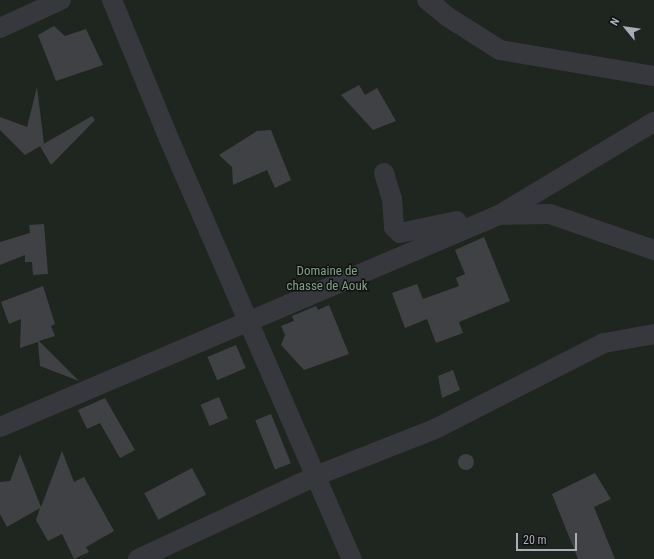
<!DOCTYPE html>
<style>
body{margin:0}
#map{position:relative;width:654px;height:559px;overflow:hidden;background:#161618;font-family:"Roboto Condensed",sans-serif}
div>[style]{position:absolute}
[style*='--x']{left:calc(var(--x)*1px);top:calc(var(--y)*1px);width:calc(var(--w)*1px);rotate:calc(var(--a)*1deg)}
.green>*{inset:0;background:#1e261f;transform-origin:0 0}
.building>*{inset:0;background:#404145;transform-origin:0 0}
.round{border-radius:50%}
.minor>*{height:20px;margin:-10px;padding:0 10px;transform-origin:10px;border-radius:10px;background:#37383d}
span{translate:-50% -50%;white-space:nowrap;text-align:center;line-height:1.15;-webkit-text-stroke:3px #111113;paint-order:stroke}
.park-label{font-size:13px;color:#7fa381}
.north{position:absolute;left:606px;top:8px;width:40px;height:40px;-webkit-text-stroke:3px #111113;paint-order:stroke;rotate:299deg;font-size:11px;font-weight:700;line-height:16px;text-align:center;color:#a8adb8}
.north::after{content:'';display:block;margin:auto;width:14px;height:18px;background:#a8adb8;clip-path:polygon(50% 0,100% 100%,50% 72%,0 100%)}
.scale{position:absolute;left:516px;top:533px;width:61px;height:18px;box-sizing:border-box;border:2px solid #a8adb8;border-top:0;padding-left:5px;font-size:12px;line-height:14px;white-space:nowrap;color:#a8adb8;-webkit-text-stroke:3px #111113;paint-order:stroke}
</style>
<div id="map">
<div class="green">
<i style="left:0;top:0;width:654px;height:559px"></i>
</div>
<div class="building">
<i style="clip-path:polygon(54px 26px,65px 36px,86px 29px,103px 65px,56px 81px,38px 35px)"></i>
<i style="clip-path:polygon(359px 85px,365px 95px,377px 88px,396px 121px,373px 130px,341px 95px)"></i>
<i style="clip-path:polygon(37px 87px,44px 144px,25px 155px,0 130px,0 117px,27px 127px)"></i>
<i style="clip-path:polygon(92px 116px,95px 120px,51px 165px,40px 146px)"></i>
<i style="clip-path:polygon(271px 130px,291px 180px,275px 188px,267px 170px,233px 185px,232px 167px,219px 155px,257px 131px)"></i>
<i style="clip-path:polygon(44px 224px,48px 274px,33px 275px,32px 262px,25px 262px,25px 255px,0 265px,0 242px,30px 233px,29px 225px)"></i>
<i style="clip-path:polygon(484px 237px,510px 301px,459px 322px,463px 333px,436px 343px,427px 319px,405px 328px,392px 293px,417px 284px,423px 299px,459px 286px,456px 278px,465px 274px,455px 250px)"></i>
<i style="clip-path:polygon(43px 286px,55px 324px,51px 326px,55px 336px,39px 341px,79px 381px,40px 366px,38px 342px,20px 348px,21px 319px,9px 324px,1px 302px)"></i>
<i style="clip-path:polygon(329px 305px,349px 354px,304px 370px,281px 345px,285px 335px,281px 326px,294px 321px,292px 316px,316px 306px,318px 310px)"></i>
<i style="left:236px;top:345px;width:25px;height:31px;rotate:67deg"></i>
<i style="clip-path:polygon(453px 370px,460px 390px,442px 398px,438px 376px)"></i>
<i style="left:219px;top:397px;width:23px;height:20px;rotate:67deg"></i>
<i style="clip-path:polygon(105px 398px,135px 450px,120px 458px,100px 423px,87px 429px,78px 410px)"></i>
<i style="left:271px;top:414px;width:53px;height:17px;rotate:68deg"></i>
<i style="clip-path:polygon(62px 451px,74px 482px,84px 477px,114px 531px,86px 547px,89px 552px,74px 559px,62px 534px,48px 541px,36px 520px,40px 508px,7px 527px,0 514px,0 482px,10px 481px,20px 454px,41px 507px)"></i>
<i class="round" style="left:458px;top:454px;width:16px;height:16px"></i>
<i style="left:192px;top:468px;width:30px;height:54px;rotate:62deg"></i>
<i style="clip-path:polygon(595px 473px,611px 499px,594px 507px,615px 559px,578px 559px,552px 494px)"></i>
</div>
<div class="minor">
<i style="--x:112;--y:0;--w:150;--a:67.7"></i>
<i style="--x:169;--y:139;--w:458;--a:66.5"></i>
<i style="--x:427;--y:0;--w:27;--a:39"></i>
<i style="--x:448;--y:17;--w:62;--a:32.4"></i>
<i style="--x:500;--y:50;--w:156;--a:9.6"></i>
<i style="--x:0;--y:28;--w:67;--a:-24.7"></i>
<i style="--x:384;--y:173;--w:27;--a:73"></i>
<i style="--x:392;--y:199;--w:28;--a:86"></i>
<i style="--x:394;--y:227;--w:8;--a:45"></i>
<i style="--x:400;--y:233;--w:58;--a:-11.9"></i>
<i style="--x:500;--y:215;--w:50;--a:-1.1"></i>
<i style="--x:550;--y:214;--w:110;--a:19.1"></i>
<i style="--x:0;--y:427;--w:542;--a:-23.02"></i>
<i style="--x:499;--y:215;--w:181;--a:-31"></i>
<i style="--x:138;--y:559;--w:199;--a:-25"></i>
<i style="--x:318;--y:475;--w:126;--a:-21.5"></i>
<i style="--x:435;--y:429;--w:190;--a:-27"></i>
<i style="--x:604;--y:343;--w:51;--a:-10.2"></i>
</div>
<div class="park-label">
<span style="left:327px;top:279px">Domaine de<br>chasse de Aouk</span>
</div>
<div class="north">N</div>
<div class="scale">20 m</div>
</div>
